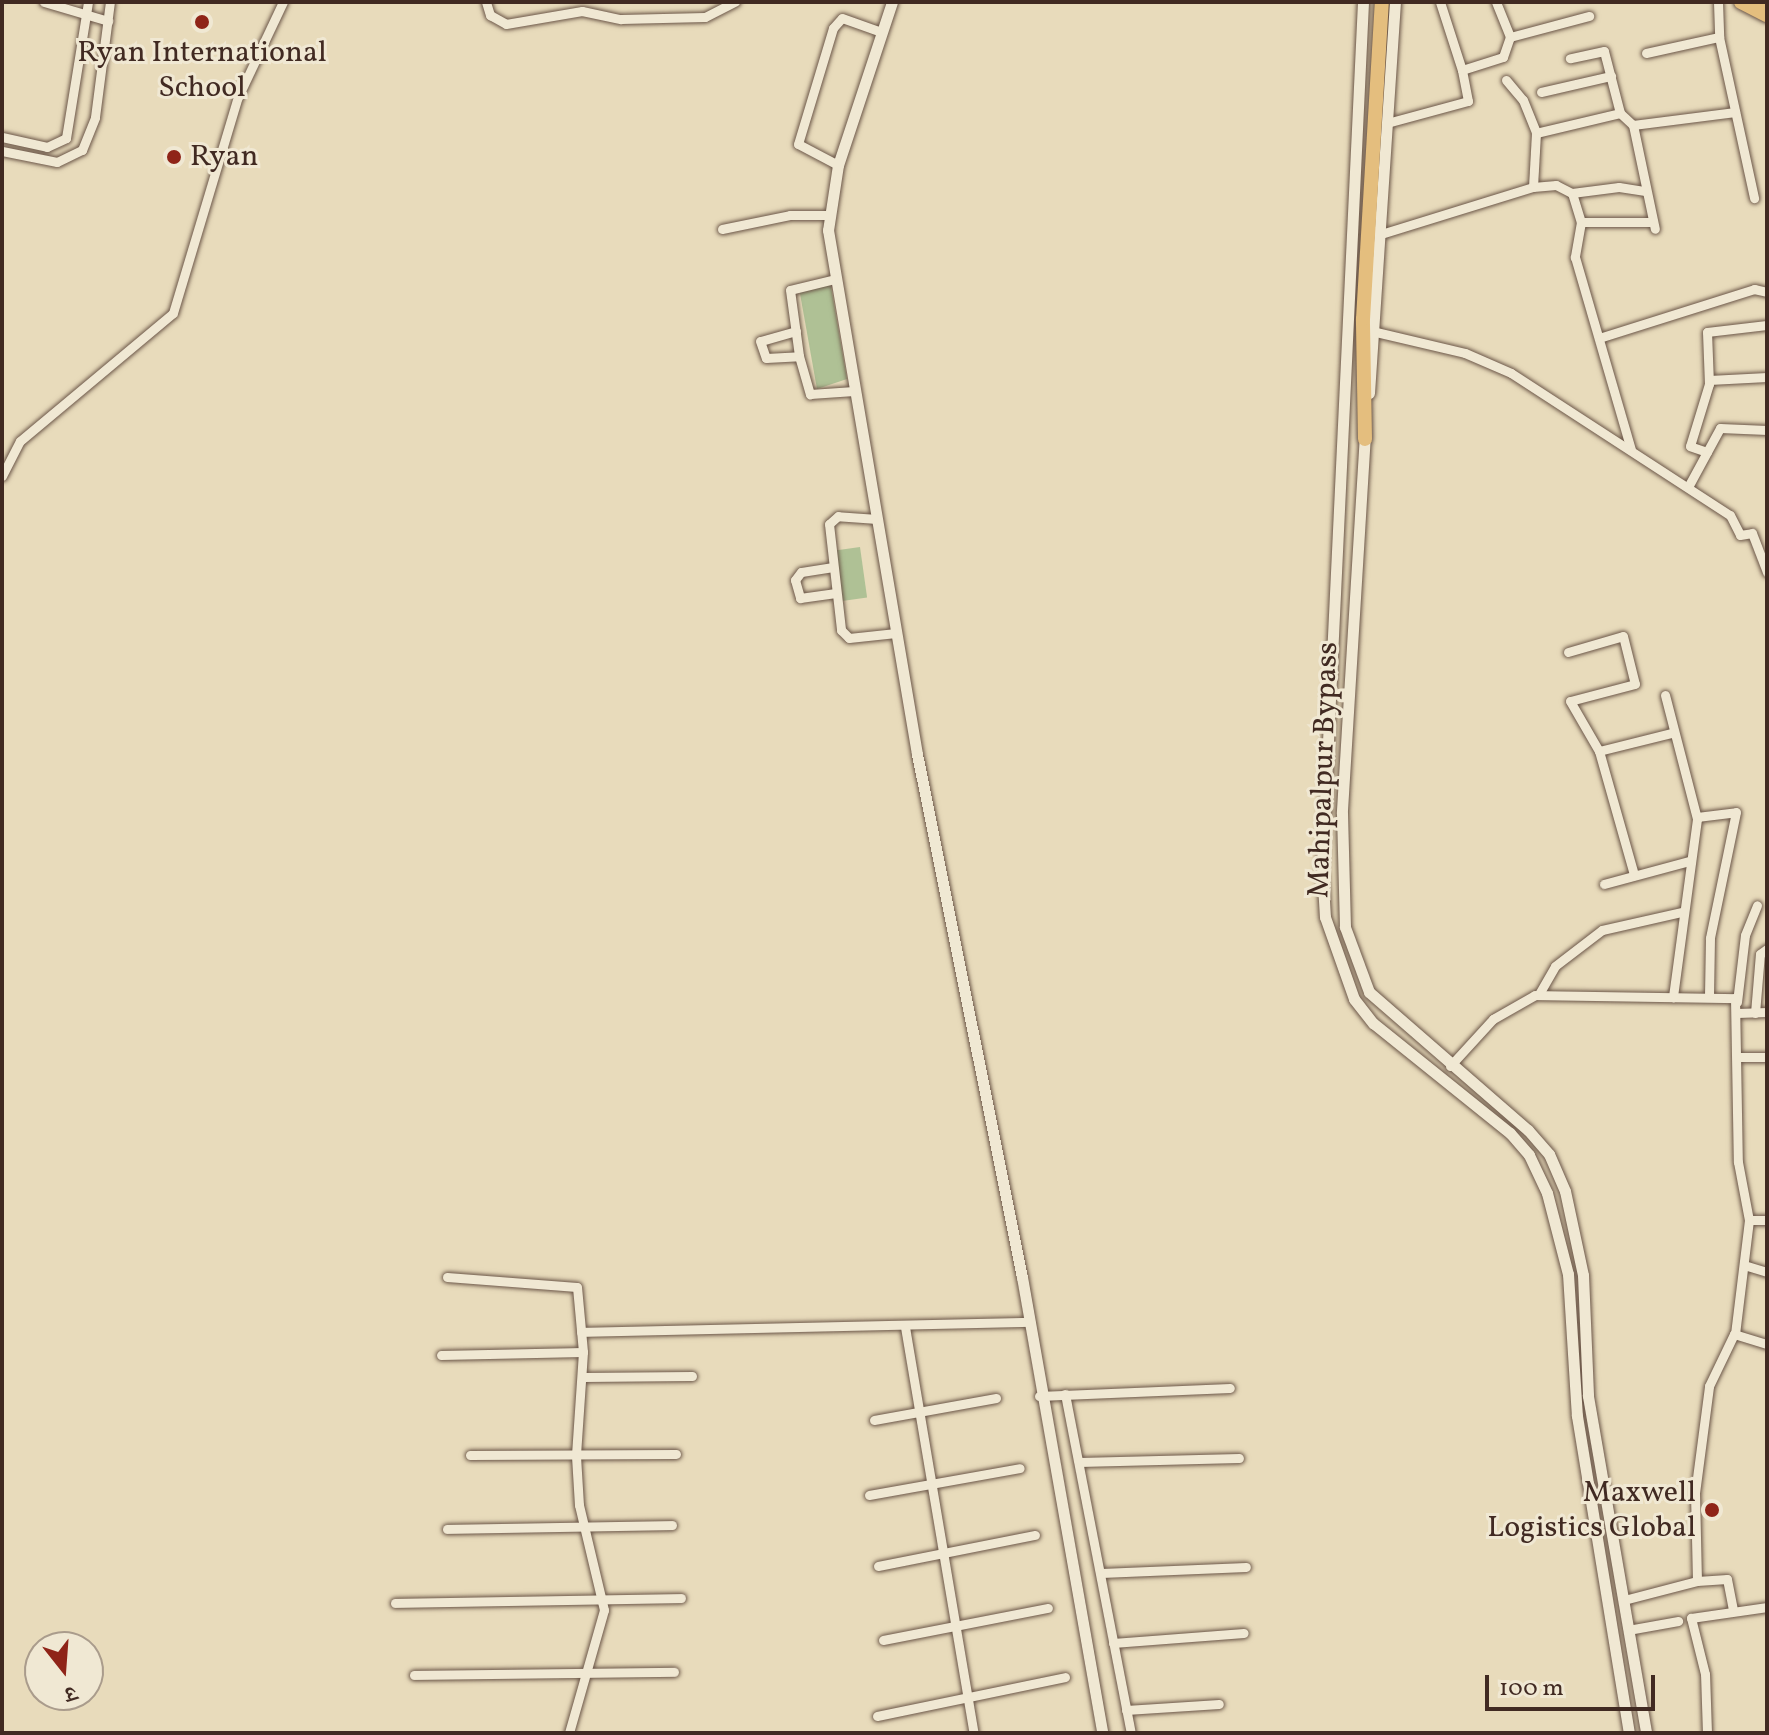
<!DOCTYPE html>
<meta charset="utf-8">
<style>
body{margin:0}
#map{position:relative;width:1769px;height:1735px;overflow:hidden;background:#e8dbbb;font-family:Vollkorn,"Noto Serif Devanagari",serif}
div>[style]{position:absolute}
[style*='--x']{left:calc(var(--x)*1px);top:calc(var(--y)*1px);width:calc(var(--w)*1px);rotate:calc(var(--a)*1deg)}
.green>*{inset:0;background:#afc195;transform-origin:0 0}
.roads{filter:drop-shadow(0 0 2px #6b5648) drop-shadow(0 0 2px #6b5648)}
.minor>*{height:9px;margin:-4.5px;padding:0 4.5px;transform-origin:4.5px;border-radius:4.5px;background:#f0e8d3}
.tertiary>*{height:11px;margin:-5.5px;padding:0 5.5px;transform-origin:5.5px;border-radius:5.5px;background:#f0e8d3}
.primary>*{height:14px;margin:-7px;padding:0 7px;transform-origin:7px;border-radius:7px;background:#e4be7e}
.dots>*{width:22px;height:22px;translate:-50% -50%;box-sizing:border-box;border:4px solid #f0e8d3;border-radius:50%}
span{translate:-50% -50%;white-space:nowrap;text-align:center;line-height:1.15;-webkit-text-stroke:6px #f0e8d3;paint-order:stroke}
.poi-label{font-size:30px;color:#412a22}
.left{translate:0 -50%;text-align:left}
.right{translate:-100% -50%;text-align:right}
.street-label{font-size:30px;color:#412a22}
.frame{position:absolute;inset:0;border:4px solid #412a22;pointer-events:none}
.north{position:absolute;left:24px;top:1631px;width:80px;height:80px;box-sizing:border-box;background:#f0e8d3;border:2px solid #aa9c8c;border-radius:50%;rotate:163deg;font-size:22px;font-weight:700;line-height:32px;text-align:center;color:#412a22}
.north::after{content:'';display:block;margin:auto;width:28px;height:36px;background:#8f2418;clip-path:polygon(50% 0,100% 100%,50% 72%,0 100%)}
.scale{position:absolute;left:1485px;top:1675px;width:170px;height:36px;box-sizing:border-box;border:4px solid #412a22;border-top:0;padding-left:10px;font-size:24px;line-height:28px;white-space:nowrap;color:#412a22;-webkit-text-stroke:6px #f0e8d3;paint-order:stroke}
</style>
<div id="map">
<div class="green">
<i style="clip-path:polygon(825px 280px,831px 287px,847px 379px,817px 389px,799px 288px)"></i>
<i style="left:860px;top:547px;width:51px;height:25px;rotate:82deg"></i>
</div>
<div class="roads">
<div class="minor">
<i style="--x:44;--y:2;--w:67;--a:16.5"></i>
<i style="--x:486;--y:2;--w:14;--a:73"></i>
<i style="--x:490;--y:15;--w:18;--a:29"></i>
<i style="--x:506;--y:24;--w:77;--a:-9.7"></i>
<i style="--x:582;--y:11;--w:40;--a:12"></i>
<i style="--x:621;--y:19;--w:84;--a:-1.4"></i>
<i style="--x:705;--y:17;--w:34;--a:-27"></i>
<i style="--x:1440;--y:2;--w:71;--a:72.1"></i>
<i style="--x:1496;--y:2;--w:38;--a:68"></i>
<i style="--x:1510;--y:37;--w:82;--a:-14.9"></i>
<i style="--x:1718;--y:2;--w:35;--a:88"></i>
<i style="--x:1719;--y:37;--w:165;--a:77.7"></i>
<i style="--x:1646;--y:53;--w:75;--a:-12.4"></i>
<i style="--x:1506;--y:80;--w:26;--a:50"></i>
<i style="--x:1523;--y:100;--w:35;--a:68"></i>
<i style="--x:1536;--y:133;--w:54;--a:93.2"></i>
<i style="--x:1541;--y:92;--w:72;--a:-12.9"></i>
<i style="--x:1620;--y:113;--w:18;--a:43"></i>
<i style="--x:1633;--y:125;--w:106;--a:78.1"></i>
<i style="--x:1387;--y:123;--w:84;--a:-15.2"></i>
<i style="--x:1468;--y:101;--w:32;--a:-101"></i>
<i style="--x:1462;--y:70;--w:43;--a:-17.6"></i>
<i style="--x:1503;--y:57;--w:21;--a:-71"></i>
<i style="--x:1633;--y:125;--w:103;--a:-7.3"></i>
<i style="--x:1536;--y:133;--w:86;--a:-13.4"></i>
<i style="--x:1620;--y:113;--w:64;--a:-104.5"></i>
<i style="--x:1604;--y:51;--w:35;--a:168"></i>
<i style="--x:2;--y:137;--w:46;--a:12.5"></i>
<i style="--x:47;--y:147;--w:21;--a:-25"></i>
<i style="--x:66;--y:138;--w:138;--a:-80.8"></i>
<i style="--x:2;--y:151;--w:56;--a:11.3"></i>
<i style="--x:57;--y:162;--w:28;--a:-26"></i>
<i style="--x:82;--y:150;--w:35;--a:-68"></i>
<i style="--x:95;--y:117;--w:116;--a:-82.6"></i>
<i style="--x:838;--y:165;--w:45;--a:-152.3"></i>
<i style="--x:798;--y:144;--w:121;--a:-73.2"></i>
<i style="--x:833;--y:28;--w:13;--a:-48"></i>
<i style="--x:842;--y:18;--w:41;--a:19.7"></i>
<i style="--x:1572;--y:193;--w:47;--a:-7.3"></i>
<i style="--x:1619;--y:187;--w:25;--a:9"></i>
<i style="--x:1581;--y:222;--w:72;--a:0"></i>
<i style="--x:722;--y:229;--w:69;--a:-11.6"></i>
<i style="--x:790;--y:215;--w:36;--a:0"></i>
<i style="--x:1381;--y:234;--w:159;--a:-17.2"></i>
<i style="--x:1533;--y:187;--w:23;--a:-5"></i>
<i style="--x:1556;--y:185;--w:18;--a:27"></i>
<i style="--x:1572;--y:193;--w:30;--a:73"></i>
<i style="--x:1581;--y:222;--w:36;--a:100"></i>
<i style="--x:1575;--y:257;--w:201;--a:73.8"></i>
<i style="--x:835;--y:279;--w:46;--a:166.3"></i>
<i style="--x:790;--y:290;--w:67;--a:82.2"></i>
<i style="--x:799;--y:356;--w:40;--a:74"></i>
<i style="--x:810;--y:394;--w:44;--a:-3.9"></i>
<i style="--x:796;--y:331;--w:37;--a:164"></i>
<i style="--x:760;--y:341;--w:18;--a:71"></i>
<i style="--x:766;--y:358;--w:33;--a:-3"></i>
<i style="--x:1376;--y:332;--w:91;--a:13.3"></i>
<i style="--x:1465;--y:353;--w:50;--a:23.5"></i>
<i style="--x:1511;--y:373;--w:261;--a:33"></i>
<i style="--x:1730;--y:515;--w:22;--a:63"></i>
<i style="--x:1740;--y:535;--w:12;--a:-9"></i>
<i style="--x:1752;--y:533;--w:42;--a:69"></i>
<i style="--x:1599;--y:338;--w:163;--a:-17.5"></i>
<i style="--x:1754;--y:289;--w:13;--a:13"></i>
<i style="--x:1709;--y:380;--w:58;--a:-3"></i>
<i style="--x:1707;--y:452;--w:18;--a:-161"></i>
<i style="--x:1690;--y:446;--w:65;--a:-73"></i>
<i style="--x:1709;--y:384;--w:52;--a:-92.2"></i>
<i style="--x:1707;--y:332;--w:60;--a:-6.7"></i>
<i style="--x:2;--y:476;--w:39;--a:-63"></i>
<i style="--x:20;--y:441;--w:199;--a:-39.9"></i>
<i style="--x:173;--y:313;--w:226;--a:-73.3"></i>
<i style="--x:238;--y:97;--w:105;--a:-64.7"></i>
<i style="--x:1688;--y:487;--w:67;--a:-61.5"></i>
<i style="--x:1720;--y:428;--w:47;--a:2.4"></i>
<i style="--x:877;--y:519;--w:39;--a:-176"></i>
<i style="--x:838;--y:516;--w:12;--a:138"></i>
<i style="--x:829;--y:524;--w:107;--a:83.5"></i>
<i style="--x:841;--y:630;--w:11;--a:45"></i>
<i style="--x:849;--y:638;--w:47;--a:-6.1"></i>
<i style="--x:833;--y:567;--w:32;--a:171"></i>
<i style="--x:801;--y:572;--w:10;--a:127"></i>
<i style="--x:795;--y:580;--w:19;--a:74"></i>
<i style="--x:800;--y:598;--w:36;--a:-8"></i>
<i style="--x:1568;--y:652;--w:57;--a:-16.2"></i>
<i style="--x:1623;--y:636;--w:49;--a:76"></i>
<i style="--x:1635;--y:684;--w:67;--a:165.3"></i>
<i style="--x:1570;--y:701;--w:58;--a:59.9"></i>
<i style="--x:1599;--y:751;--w:129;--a:74.2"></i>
<i style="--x:1665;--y:695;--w:128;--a:75.5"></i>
<i style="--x:1697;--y:819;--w:180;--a:97.7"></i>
<i style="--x:1599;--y:751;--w:75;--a:-13.9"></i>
<i style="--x:1697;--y:817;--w:39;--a:-7"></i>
<i style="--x:1736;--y:812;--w:129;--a:101.7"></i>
<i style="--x:1710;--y:938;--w:59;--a:91"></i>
<i style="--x:1604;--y:884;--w:88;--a:-15.1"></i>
<i style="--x:1539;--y:994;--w:32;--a:-60"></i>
<i style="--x:1555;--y:966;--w:59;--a:-37.5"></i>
<i style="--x:1602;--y:930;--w:82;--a:-12.7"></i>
<i style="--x:1737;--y:1002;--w:67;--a:-83.2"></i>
<i style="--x:1745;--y:935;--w:32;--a:-68"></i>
<i style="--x:1737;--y:1013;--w:30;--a:-2"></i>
<i style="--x:1755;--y:1013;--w:59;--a:-85.2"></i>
<i style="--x:1760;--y:954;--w:9;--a:-36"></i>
<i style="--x:1738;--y:1057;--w:29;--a:0"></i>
<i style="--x:1450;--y:1066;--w:64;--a:-47.5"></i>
<i style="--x:1493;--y:1019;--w:48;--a:-29.7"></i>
<i style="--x:1535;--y:995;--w:200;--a:0.9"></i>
<i style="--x:1735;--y:998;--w:164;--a:89"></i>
<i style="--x:1738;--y:1162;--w:59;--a:79.3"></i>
<i style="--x:1749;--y:1220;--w:115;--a:97"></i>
<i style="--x:1749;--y:1220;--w:18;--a:0"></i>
<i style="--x:1744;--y:1265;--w:24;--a:17"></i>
<i style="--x:447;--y:1277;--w:130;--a:4.4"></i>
<i style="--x:577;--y:1287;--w:65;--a:84.7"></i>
<i style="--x:583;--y:1352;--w:104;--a:93.9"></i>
<i style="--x:576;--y:1456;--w:49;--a:86.5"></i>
<i style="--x:579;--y:1505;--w:108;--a:76.6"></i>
<i style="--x:604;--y:1610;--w:128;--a:105.9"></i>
<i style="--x:905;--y:1327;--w:412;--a:80.4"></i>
<i style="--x:581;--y:1332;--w:447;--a:-1.3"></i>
<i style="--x:441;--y:1355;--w:142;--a:-1.2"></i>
<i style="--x:583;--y:1377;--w:109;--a:-0.5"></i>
<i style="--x:1065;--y:1394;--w:345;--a:79"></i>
<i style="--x:1039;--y:1396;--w:191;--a:-2.4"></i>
<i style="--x:874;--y:1420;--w:124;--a:-10.2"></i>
<i style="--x:470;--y:1455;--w:206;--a:-0.3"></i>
<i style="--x:1079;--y:1462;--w:160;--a:-1.4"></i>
<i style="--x:869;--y:1495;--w:153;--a:-10.1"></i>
<i style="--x:447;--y:1529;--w:225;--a:-1"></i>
<i style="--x:878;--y:1566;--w:160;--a:-11.2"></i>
<i style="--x:1101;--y:1573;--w:145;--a:-2.4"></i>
<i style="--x:1697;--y:1581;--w:30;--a:-4"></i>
<i style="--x:1727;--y:1579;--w:32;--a:79"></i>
<i style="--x:1624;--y:1600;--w:75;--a:-14.6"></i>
<i style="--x:1697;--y:1581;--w:88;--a:-91.3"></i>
<i style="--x:1695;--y:1493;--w:108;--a:-82.5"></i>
<i style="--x:1709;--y:1386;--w:58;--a:-64.3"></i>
<i style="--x:1734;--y:1334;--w:34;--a:17"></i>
<i style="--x:395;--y:1603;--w:286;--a:-1"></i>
<i style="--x:1628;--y:1630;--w:51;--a:-10.2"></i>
<i style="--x:883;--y:1640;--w:168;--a:-11"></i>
<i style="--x:1113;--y:1643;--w:131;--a:-4.4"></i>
<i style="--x:414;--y:1675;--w:260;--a:-0.7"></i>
<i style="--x:1126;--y:1710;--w:93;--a:-3.7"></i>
<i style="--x:877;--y:1716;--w:192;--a:-11.7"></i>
<i style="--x:1707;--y:1733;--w:59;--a:-91.9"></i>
<i style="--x:1705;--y:1674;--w:58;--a:-104"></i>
<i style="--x:1691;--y:1618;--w:77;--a:-8.2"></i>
</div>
<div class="tertiary">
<i style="--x:892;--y:2;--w:172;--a:108.3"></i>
<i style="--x:838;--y:165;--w:66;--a:98.7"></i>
<i style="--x:828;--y:230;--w:532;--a:80.36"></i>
<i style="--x:917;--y:754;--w:533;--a:78.65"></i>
<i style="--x:1022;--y:1277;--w:463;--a:80"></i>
<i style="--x:1363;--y:2;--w:866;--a:92.71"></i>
<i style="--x:1322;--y:867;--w:50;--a:86.6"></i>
<i style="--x:1325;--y:917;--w:87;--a:70.5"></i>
<i style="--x:1354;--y:999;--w:31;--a:52"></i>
<i style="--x:1373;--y:1023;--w:176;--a:38.8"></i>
<i style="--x:1510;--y:1133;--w:29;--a:49"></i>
<i style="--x:1529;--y:1155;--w:42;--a:64.7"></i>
<i style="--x:1547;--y:1193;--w:84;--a:75.5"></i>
<i style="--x:1568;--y:1274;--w:142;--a:86.4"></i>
<i style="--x:1577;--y:1416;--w:321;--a:80.7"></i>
<i style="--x:1369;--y:393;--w:392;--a:-86.2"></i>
<i style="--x:1365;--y:434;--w:380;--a:93.5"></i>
<i style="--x:1342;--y:813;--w:114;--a:88.5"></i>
<i style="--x:1345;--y:927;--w:69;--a:69.7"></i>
<i style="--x:1369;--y:992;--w:211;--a:41"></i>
<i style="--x:1528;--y:1130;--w:32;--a:49"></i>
<i style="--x:1549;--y:1154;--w:40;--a:66.6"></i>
<i style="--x:1565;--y:1191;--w:86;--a:77.9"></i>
<i style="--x:1583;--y:1275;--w:121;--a:87.6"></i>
<i style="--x:1588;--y:1396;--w:342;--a:80.2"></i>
</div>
<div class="primary">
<i style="--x:1741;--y:2;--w:29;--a:27"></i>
<i style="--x:1766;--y:2;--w:1;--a:45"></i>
<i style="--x:1365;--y:439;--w:120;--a:-91"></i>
<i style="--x:1363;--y:319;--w:318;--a:-86.6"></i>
</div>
</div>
<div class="dots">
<i style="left:202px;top:22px;background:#8f2418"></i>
<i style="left:174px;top:157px;background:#8f2418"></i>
<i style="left:1712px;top:1510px;background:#8f2418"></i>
</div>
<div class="poi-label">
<span style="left:202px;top:70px">Ryan International<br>School</span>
<span class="left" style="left:190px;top:157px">Ryan</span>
<span class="right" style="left:1696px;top:1510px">Maxwell<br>Logistics Global</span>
</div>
<div class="street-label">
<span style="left:1324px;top:770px;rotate:-88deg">Mahipalpur Bypass</span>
</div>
<div class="frame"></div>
<div class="north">उ</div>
<div class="scale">100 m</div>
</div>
